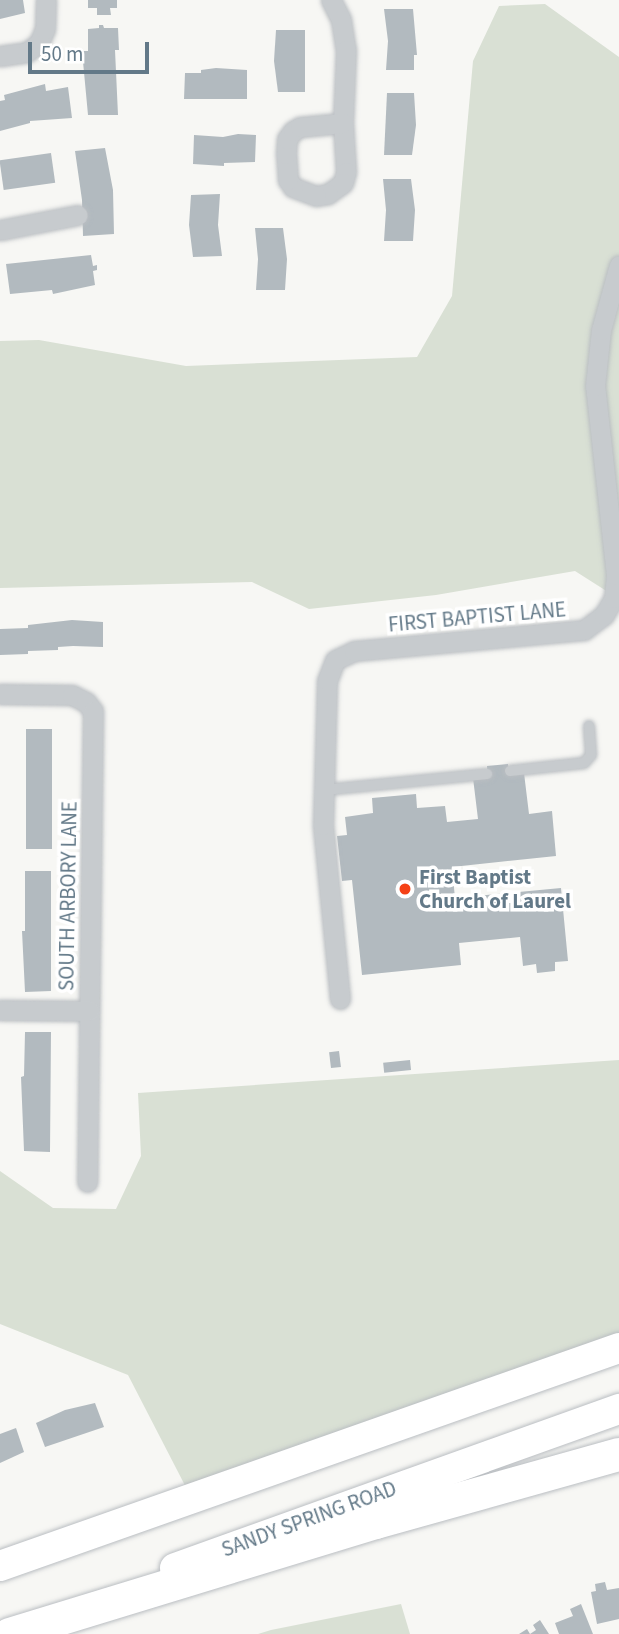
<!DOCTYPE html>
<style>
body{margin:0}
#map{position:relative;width:619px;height:1634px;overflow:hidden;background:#f7f7f4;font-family:"Source Sans 3",sans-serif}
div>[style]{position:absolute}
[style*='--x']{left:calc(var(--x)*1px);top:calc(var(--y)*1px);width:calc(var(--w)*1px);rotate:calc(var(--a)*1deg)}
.green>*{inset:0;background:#d9e0d4}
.building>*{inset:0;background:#b2babf;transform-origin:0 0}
.roads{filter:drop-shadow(0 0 2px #babec2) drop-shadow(0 0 2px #babec2)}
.lane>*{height:10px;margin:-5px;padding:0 5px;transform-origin:5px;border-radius:5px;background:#c7cbce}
.street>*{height:19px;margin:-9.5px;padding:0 9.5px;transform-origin:9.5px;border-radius:9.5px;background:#c7cbce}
.primary>*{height:30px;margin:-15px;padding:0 15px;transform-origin:15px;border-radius:15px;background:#fff}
.highway>*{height:33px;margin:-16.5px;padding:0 16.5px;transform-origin:16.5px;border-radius:16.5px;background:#fff}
.dots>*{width:19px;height:19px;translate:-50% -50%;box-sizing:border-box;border:4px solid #fff;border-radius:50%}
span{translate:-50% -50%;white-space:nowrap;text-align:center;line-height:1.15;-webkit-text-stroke:7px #fff;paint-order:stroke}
.street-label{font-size:21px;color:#637988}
.poi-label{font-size:21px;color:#637988;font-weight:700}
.left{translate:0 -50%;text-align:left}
.scale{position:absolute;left:28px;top:42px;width:121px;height:32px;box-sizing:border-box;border:4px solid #637988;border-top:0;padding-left:9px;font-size:21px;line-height:24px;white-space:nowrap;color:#637988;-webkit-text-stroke:5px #fff;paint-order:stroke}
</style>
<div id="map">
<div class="green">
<i style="clip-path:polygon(545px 4px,619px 57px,619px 599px,575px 571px,436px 595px,309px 609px,252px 582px,0 588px,0 341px,39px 340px,186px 366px,417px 357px,452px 296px,473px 61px,499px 6px)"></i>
<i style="clip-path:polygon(619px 1060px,619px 1348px,192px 1499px,128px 1375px,0 1324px,0 1171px,53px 1208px,116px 1209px,141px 1156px,138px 1093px)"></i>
<i style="clip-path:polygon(401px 1604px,410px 1634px,258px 1634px,271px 1630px)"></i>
</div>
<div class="building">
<i style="clip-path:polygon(0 0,23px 0,25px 13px,0 19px)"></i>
<i style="clip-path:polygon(88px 0,117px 0,117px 8px,110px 8px,111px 15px,97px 15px,97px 8px,88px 8px)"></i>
<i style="clip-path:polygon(384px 9px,413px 9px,417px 55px,414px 55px,414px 70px,386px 70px,388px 41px)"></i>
<i style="clip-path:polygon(99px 25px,103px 25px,104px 28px,118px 28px,119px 50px,115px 50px,118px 115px,88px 115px,82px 51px,88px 51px,88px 29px,99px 28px)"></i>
<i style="clip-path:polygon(276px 30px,305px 30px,305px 92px,278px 92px,274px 61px)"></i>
<i style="clip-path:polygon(216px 68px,247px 70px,247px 99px,184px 99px,185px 73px,201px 73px,201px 70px)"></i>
<i style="clip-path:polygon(45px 84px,46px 91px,68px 87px,72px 118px,30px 121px,30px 123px,0 131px,0 101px,5px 100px,4px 95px)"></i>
<i style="clip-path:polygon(387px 93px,414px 93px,416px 125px,412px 155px,384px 155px)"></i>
<i style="clip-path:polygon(238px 134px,256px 135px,255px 162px,224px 163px,224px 166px,193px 164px,194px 135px,223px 137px)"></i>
<i style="clip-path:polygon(105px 148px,113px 190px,114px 234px,83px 236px,82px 200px,75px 151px)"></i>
<i style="left:51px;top:153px;width:30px;height:52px;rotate:82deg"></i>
<i style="clip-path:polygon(383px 179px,411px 179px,415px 210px,413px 241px,384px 241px,386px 210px)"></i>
<i style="clip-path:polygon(220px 194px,218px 225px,222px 256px,193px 257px,189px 225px,191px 195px)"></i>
<i style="clip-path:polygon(255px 228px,283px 228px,287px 259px,285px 290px,256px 290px,258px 259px)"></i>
<i style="clip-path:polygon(91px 255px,93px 266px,97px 265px,97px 270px,93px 271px,95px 285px,53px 294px,52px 290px,10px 294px,6px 264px)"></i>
<i style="clip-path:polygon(72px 620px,103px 622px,103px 647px,73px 646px,58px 647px,58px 650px,28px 651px,28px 654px,0 655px,0 629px,28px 628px,28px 625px)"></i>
<i style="left:26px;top:729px;width:26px;height:120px"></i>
<i style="clip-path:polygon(508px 764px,509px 774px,524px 773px,529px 814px,552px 811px,556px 856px,452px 867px,455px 898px,561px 888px,568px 961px,555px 962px,555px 971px,537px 973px,536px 964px,523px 966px,520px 937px,459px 943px,461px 965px,362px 975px,352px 880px,342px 881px,337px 836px,347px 835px,345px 817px,373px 813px,372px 798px,416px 794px,417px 808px,445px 806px,447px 822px,478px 819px,473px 778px,488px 777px,487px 766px)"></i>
<i style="clip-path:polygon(25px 871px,51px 871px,51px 991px,25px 992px,22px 931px,25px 931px)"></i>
<i style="clip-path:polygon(25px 1032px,51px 1032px,50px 1152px,24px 1151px,21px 1077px,24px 1076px)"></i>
<i style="left:339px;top:1051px;width:16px;height:10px;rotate:83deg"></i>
<i style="left:410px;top:1060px;width:10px;height:27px;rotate:84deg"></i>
<i style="clip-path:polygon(95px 1403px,104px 1427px,45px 1447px,36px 1423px,65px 1410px)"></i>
<i style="clip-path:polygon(16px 1428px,24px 1452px,0 1463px,0 1434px)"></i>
<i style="clip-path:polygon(605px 1582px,607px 1590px,619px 1588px,619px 1619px,597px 1624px,591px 1592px,596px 1591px,595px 1584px)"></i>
<i style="clip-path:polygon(581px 1604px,593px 1634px,559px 1634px,555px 1623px,573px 1616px,570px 1609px)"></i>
<i style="clip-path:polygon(540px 1620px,549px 1634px,519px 1634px,527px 1629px,530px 1634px,536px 1630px,533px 1625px)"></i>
</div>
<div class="roads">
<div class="lane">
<i style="--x:510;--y:771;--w:74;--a:-6.2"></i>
<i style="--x:584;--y:763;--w:11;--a:-49"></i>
<i style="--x:591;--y:755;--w:29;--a:-94"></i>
<i style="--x:324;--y:790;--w:164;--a:-5.6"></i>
</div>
<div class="street">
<i style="--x:331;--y:0;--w:22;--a:63"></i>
<i style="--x:341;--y:20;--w:30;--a:81"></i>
<i style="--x:346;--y:50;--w:73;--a:92.4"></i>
<i style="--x:0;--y:56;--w:27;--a:-8"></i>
<i style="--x:27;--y:52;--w:15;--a:-37"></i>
<i style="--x:39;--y:43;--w:15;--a:-67"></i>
<i style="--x:45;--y:29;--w:29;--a:-88"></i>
<i style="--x:343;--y:123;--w:49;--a:86.5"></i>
<i style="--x:346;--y:172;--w:11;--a:105"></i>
<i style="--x:343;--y:183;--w:19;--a:144"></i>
<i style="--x:328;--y:194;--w:12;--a:171"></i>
<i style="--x:316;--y:196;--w:25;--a:-159"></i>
<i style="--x:293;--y:187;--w:9;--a:-126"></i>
<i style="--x:288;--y:180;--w:26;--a:-94"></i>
<i style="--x:286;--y:154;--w:15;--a:-86"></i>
<i style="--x:287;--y:139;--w:10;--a:-53"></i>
<i style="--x:293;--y:131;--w:8;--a:-30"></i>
<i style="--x:300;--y:127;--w:43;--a:-5.3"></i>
<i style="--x:0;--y:230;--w:79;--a:-10.9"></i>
<i style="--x:0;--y:694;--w:72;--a:0.8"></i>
<i style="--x:72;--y:695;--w:16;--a:27"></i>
<i style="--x:86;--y:702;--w:11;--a:52"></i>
<i style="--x:93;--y:711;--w:471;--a:90.7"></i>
<i style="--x:340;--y:999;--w:175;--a:-95.6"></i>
<i style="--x:323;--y:825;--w:144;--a:-88.4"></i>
<i style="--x:327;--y:681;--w:22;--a:-69"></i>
<i style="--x:335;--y:660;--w:21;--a:-25"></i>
<i style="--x:354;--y:651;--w:231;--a:-5.2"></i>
<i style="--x:584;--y:630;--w:25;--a:-37"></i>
<i style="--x:604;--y:615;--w:20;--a:-60"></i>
<i style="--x:614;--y:598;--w:23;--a:-85"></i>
<i style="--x:616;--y:575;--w:190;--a:-96.3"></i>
<i style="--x:595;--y:386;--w:56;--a:-83.9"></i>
<i style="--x:601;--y:330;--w:67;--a:-74.5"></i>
<i style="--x:0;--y:1010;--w:89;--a:0.6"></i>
</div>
<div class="primary">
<i style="--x:0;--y:1566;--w:656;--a:-19.4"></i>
<i style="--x:175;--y:1568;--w:472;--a:-19.7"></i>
</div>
<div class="highway">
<i style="--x:9;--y:1634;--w:383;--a:-17"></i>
<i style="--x:375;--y:1522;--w:253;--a:-15.6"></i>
</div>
</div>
<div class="dots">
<i style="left:405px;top:889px;background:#f54116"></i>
</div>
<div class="street-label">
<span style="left:477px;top:617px;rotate:-5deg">FIRST BAPTIST LANE</span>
<span style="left:68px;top:896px;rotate:-89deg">SOUTH ARBORY LANE</span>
<span style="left:309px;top:1519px;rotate:-20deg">SANDY SPRING ROAD</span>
</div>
<div class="poi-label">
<span class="left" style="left:419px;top:889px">First Baptist<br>Church of Laurel</span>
</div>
<div class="scale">50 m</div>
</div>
